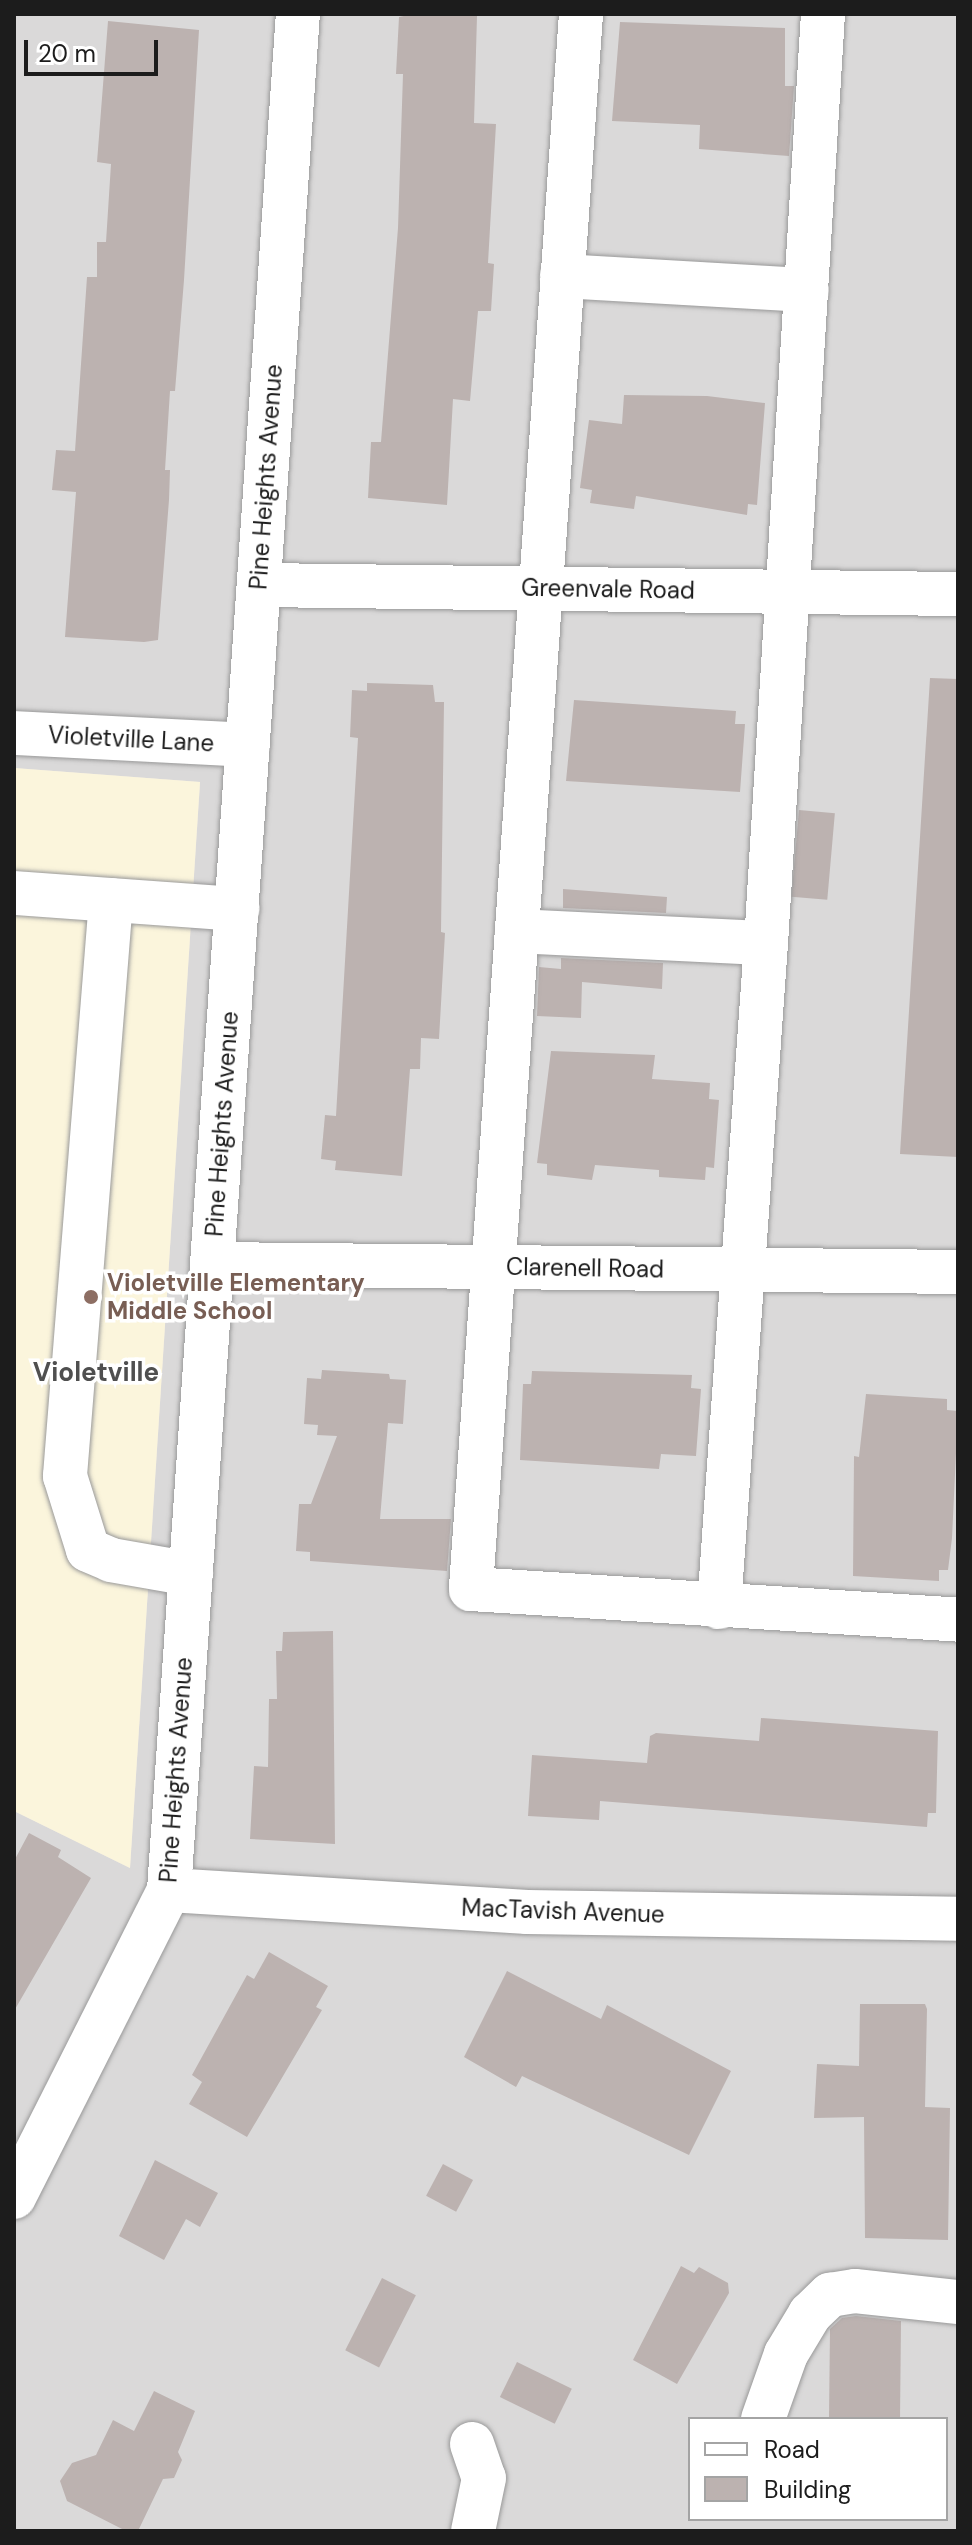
<!DOCTYPE html>
<style>
body{margin:0}
#map{position:relative;width:972px;height:2545px;overflow:hidden;background:#ece7e2;font-family:"DM Sans",sans-serif}
div>[style]{position:absolute}
[style*='--x']{left:calc(var(--x)*1px);top:calc(var(--y)*1px);width:calc(var(--w)*1px);rotate:calc(var(--a)*1deg)}
.residential>*{inset:0;background:#dad9d9}
.education>*{inset:0;background:#fbf5dc}
.building>*{inset:0;background:#bcb2b0;transform-origin:0 0}
.roads{filter:drop-shadow(0 0 2px #999) drop-shadow(0 0 2px #999)}
.minor>*{height:44px;margin:-22px;padding:0 22px;transform-origin:22px;border-radius:22px;background:#fff}
.dots>*{width:22px;height:22px;translate:-50% -50%;box-sizing:border-box;border:4px solid #fff;border-radius:50%}
span{translate:-50% -50%;white-space:nowrap;text-align:center;line-height:1.15;-webkit-text-stroke:7px #fff;paint-order:stroke}
.street-label{font-size:24px;color:#1c1c1c}
.education-label{font-size:24px;color:#785e54;font-weight:700}
.left{translate:0 -50%;text-align:left}
.neighbourhood-label{font-size:26px;color:#4f4f4f;font-weight:700}
.frame{position:absolute;inset:0;border:16px solid #1c1c1c;pointer-events:none}
.legend{position:absolute;left:688px;top:2417px;width:260px;height:104px;box-sizing:border-box;background:#fff;border:2px solid #a4a4a4;margin:0;padding:10px 14px;list-style:none;font-size:24px;color:#1c1c1c}
.legend li{display:flex;align-items:center;gap:16px;height:40px}
.legend b{width:40px;border:2px solid #a4a4a4}
.scale{position:absolute;left:24px;top:40px;width:134px;height:36px;box-sizing:border-box;border:4px solid #1c1c1c;border-top:0;padding-left:10px;font-size:24px;line-height:28px;white-space:nowrap;color:#1c1c1c;-webkit-text-stroke:6px #fff;paint-order:stroke}
</style>
<div id="map">
<div class="residential">
<i style="clip-path:polygon(evenodd,14px 14px,958px 14px,958px 2531px,14px 2531px,14px 1811px,130px 1868px,200px 782px,14px 768px,14px 14px,690px 2419px,946px 2419px,946px 2519px,690px 2519px,690px 2419px)"></i>
</div>
<div class="education">
<i style="clip-path:polygon(14px 768px,200px 782px,130px 1868px,14px 1811px)"></i>
</div>
<div class="building">
<i style="clip-path:polygon(413px 14px,477px 16px,474px 123px,496px 124px,488px 263px,494px 264px,491px 311px,478px 311px,470px 401px,453px 399px,447px 505px,368px 498px,371px 442px,381px 442px,398px 228px,403px 74px,396px 74px,399px 17px)"></i>
<i style="clip-path:polygon(108px 21px,199px 30px,184px 280px,175px 391px,170px 391px,165px 470px,170px 470px,169px 500px,158px 640px,144px 642px,65px 637px,76px 492px,52px 490px,56px 450px,75px 451px,87px 277px,97px 277px,97px 242px,106px 242px,111px 164px,97px 162px)"></i>
<i style="clip-path:polygon(620px 22px,785px 28px,785px 86px,794px 86px,789px 156px,699px 149px,700px 125px,612px 121px)"></i>
<i style="clip-path:polygon(624px 395px,707px 396px,765px 403px,757px 505px,748px 504px,747px 515px,636px 496px,634px 509px,590px 503px,592px 490px,580px 488px,589px 420px,622px 424px)"></i>
<i style="clip-path:polygon(930px 678px,958px 679px,958px 1157px,900px 1154px)"></i>
<i style="clip-path:polygon(367px 683px,433px 685px,435px 702px,444px 702px,441px 932px,445px 933px,439px 1039px,421px 1038px,420px 1069px,410px 1069px,402px 1176px,335px 1170px,336px 1161px,321px 1159px,325px 1115px,336px 1116px,358px 738px,350px 737px,352px 690px,367px 691px)"></i>
<i style="clip-path:polygon(574px 700px,736px 711px,735px 724px,745px 724px,740px 792px,566px 781px)"></i>
<i style="left:799px;top:810px;width:36px;height:87px;rotate:5deg"></i>
<i style="clip-path:polygon(563px 889px,667px 897px,666px 913px,563px 908px)"></i>
<i style="clip-path:polygon(561px 958px,663px 963px,662px 989px,582px 982px,581px 1018px,537px 1016px,539px 967px,561px 969px)"></i>
<i style="clip-path:polygon(551px 1051px,655px 1055px,652px 1079px,710px 1083px,709px 1099px,719px 1100px,714px 1168px,706px 1167px,705px 1180px,659px 1177px,659px 1170px,595px 1165px,592px 1180px,547px 1175px,547px 1164px,537px 1163px)"></i>
<i style="clip-path:polygon(322px 1370px,389px 1374px,390px 1379px,406px 1380px,403px 1424px,388px 1423px,380px 1519px,451px 1519px,447px 1571px,310px 1561px,310px 1552px,296px 1551px,299px 1504px,311px 1504px,337px 1436px,317px 1435px,318px 1425px,304px 1424px,307px 1378px,321px 1379px)"></i>
<i style="clip-path:polygon(532px 1371px,692px 1375px,691px 1388px,701px 1389px,696px 1456px,661px 1454px,659px 1469px,520px 1460px,523px 1384px,531px 1384px)"></i>
<i style="clip-path:polygon(866px 1394px,947px 1399px,947px 1410px,958px 1411px,952px 1538px,948px 1570px,939px 1570px,939px 1581px,853px 1576px,854px 1456px,859px 1457px)"></i>
<i style="clip-path:polygon(333px 1631px,335px 1844px,250px 1839px,254px 1766px,268px 1767px,269px 1699px,277px 1699px,276px 1651px,282px 1651px,283px 1632px)"></i>
<i style="clip-path:polygon(761px 1718px,938px 1731px,936px 1813px,928px 1813px,927px 1827px,600px 1801px,599px 1820px,528px 1816px,532px 1755px,647px 1763px,650px 1736px,656px 1733px,759px 1741px)"></i>
<i style="clip-path:polygon(29px 1833px,61px 1850px,58px 1857px,91px 1878px,14px 2011px,14px 1861px)"></i>
<i style="clip-path:polygon(269px 1952px,328px 1986px,316px 2007px,322px 2010px,247px 2137px,189px 2104px,202px 2082px,192px 2075px,247px 1975px,254px 1979px)"></i>
<i style="clip-path:polygon(507px 1971px,601px 2019px,607px 2005px,731px 2071px,689px 2155px,522px 2076px,516px 2087px,464px 2057px)"></i>
<i style="clip-path:polygon(860px 2004px,925px 2004px,927px 2009px,925px 2107px,950px 2108px,948px 2240px,865px 2238px,864px 2117px,814px 2118px,817px 2064px,859px 2066px)"></i>
<i style="clip-path:polygon(155px 2160px,218px 2193px,200px 2227px,186px 2219px,164px 2260px,119px 2236px)"></i>
<i style="left:443px;top:2164px;width:34px;height:36px;rotate:28deg"></i>
<i style="clip-path:polygon(681px 2266px,694px 2273px,699px 2267px,728px 2283px,729px 2293px,677px 2384px,633px 2360px)"></i>
<i style="left:382px;top:2278px;width:38px;height:81px;rotate:27deg"></i>
<i style="clip-path:polygon(856px 2316px,901px 2321px,900px 2419px,829px 2419px,830px 2329px,842px 2318px)"></i>
<i style="left:517px;top:2362px;width:61px;height:39px;rotate:26deg"></i>
<i style="clip-path:polygon(154px 2391px,195px 2411px,178px 2452px,182px 2460px,174px 2478px,163px 2479px,138px 2531px,126px 2531px,67px 2501px,60px 2481px,72px 2463px,96px 2455px,113px 2420px,134px 2431px)"></i>
</div>
<div class="roads">
<div class="minor">
<i style="--x:581;--y:14;--w:1579;--a:94"></i>
<i style="--x:471;--y:1589;--w:488;--a:3.6"></i>
<i style="--x:562;--y:276;--w:245;--a:3.3"></i>
<i style="--x:259;--y:585;--w:699;--a:0.74"></i>
<i style="--x:14;--y:733;--w:234;--a:2.9"></i>
<i style="--x:14;--y:893;--w:224;--a:4.1"></i>
<i style="--x:111;--y:900;--w:578;--a:94.57"></i>
<i style="--x:65;--y:1476;--w:77;--a:72.7"></i>
<i style="--x:88;--y:1550;--w:25;--a:23"></i>
<i style="--x:111;--y:1560;--w:81;--a:9.9"></i>
<i style="--x:517;--y:931;--w:249;--a:2.8"></i>
<i style="--x:212;--y:1264;--w:746;--a:0.61"></i>
<i style="--x:719;--y:1607;--w:666;--a:-85.95"></i>
<i style="--x:766;--y:943;--w:931;--a:-86.49"></i>
<i style="--x:169;--y:1890;--w:359;--a:3.5"></i>
<i style="--x:527;--y:1912;--w:431;--a:0.9"></i>
<i style="--x:14;--y:2197;--w:344;--a:-63.2"></i>
<i style="--x:169;--y:1890;--w:1880;--a:-86.07"></i>
<i style="--x:763;--y:2419;--w:69;--a:-70.5"></i>
<i style="--x:786;--y:2354;--w:47;--a:-59"></i>
<i style="--x:810;--y:2314;--w:28;--a:-44"></i>
<i style="--x:830;--y:2295;--w:25;--a:-9"></i>
<i style="--x:855;--y:2291;--w:104;--a:6.1"></i>
<i style="--x:472;--y:2444;--w:36;--a:71"></i>
<i style="--x:484;--y:2478;--w:54;--a:101.7"></i>
</div>
</div>
<div class="dots">
<i style="left:91px;top:1297px;background:#8d6e63"></i>
</div>
<div class="street-label">
<span style="left:266px;top:477px;rotate:-86deg">Pine Heights Avenue</span>
<span style="left:608px;top:589px;rotate:1deg">Greenvale Road</span>
<span style="left:131px;top:739px;rotate:3deg">Violetville Lane</span>
<span style="left:222px;top:1124px;rotate:-86deg">Pine Heights Avenue</span>
<span style="left:585px;top:1268px;rotate:1deg">Clarenell Road</span>
<span style="left:176px;top:1770px;rotate:-86deg">Pine Heights Avenue</span>
<span style="left:563px;top:1911px;rotate:2deg">MacTavish Avenue</span>
</div>
<div class="education-label">
<span class="left" style="left:107px;top:1297px">Violetville Elementary<br>Middle School</span>
</div>
<div class="neighbourhood-label">
<span style="left:96px;top:1373px">Violetville</span>
</div>
<div class="frame"></div>
<ul class="legend">
<li><b style="height:10px;background:#fff"></b>Road</li>
<li><b style="height:22px;background:#bcb2b0"></b>Building</li>
</ul>
<div class="scale">20 m</div>
</div>
